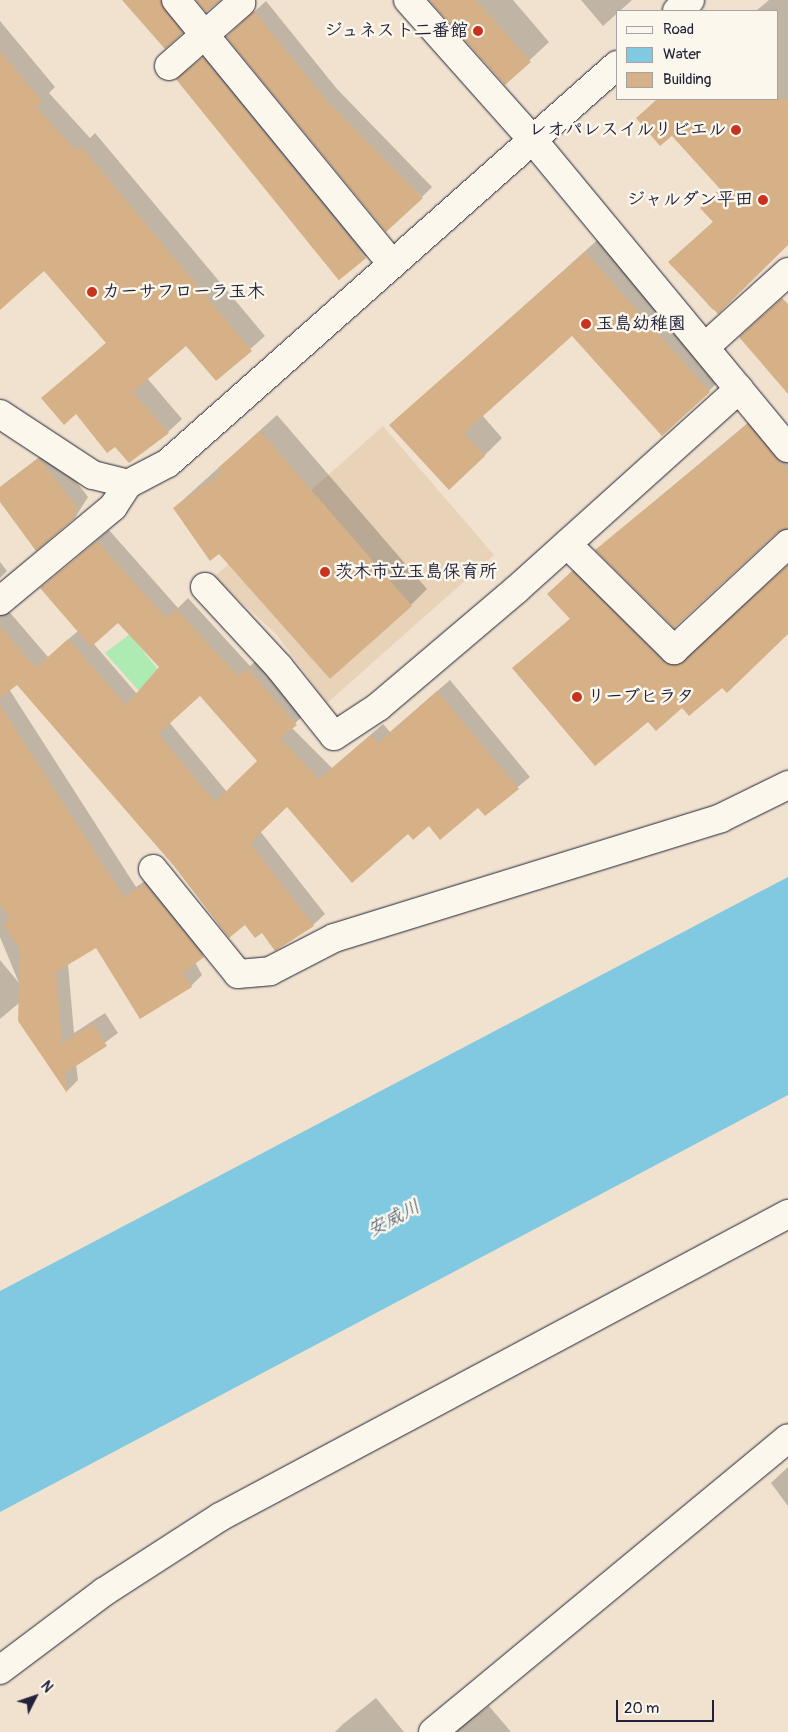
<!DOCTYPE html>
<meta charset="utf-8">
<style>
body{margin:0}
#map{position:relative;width:788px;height:1732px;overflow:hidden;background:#f0e2ce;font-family:Pangolin,"Klee One",sans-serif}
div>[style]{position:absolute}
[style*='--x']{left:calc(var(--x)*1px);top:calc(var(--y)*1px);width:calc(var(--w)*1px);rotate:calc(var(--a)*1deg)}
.built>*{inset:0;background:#e8d3b9}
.green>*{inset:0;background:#adebb2}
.water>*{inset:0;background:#80c9e1}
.shadow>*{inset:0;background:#0003}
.building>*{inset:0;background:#d6b188;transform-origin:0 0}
.roads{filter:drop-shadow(0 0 1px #22223b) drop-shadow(0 0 1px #22223b)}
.minor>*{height:28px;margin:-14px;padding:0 14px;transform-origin:14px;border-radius:14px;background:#fbf7ec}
.dots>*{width:14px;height:14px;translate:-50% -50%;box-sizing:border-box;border:2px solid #fbf7ec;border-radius:50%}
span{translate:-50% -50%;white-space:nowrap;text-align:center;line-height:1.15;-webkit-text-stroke:5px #fbf7ec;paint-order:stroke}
.poi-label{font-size:18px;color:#22223b;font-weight:700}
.right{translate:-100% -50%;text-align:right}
.left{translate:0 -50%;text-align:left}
.water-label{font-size:19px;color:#3e546d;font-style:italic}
.legend{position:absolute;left:616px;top:10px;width:162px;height:90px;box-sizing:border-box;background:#fbf7ec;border:1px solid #a4a2a5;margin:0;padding:6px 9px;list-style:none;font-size:15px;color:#22223b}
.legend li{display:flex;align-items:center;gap:10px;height:25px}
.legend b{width:25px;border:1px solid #a4a2a5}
.north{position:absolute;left:10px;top:1672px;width:50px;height:50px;-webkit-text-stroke:4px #fbf7ec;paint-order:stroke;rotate:49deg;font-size:14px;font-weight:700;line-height:20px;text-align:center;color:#22223b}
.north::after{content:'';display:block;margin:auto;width:18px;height:22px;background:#22223b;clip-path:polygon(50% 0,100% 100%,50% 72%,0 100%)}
.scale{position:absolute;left:616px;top:1700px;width:98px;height:22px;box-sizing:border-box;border:2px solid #22223b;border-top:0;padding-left:6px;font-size:15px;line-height:18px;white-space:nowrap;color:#22223b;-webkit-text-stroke:4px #fbf7ec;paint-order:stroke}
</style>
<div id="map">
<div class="built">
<i style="clip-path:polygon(383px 426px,494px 555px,327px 703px,277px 635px,214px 577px)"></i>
</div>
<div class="green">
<i style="clip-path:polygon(130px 634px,169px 684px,149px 702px,105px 653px)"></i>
</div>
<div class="water">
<i style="clip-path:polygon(788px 877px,788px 1095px,0 1512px,0 1291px)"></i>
</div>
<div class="shadow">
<i style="clip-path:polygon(124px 0,177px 0,193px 22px,182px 32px)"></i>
<i style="clip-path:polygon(429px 0,513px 0,549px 42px,505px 83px)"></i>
<i style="clip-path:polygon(581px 0,632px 0,603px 26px)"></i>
<i style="clip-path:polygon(769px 0,788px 0,788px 243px,713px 310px,670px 262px,714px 221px,721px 189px,672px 134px,637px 118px,657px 99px,777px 99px,777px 11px,756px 11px)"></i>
<i style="clip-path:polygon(266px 1px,337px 89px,432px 187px,422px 197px,239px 26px)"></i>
<i style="clip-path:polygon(0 21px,55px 87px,49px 93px,90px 138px,95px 133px,265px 336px,216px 379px,186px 344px,147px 378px,182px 419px,168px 432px,115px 445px,76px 413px,43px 398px,107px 342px,44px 269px,0 309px)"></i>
<i style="clip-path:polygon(212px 50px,375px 249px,366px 257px,188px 72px)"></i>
<i style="clip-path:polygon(603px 235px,727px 373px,709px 391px,572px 334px,482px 415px,502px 438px,484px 456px,391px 425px)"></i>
<i style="clip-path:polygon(762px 411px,788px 441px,788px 529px,597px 550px)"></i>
<i style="clip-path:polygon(277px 415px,427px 589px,411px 605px,219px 553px,174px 508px)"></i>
<i style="clip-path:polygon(51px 448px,88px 497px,76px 516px,36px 549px,0 500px,0 487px)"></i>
<i style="clip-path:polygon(evenodd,109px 530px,178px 608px,188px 598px,250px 666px,259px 658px,307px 712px,291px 727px,332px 768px,383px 724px,390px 732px,450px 680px,530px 777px,485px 814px,478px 806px,408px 832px,287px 806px,260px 831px,325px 914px,313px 925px,262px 931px,245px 923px,175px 865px,17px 683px,9px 689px,136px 887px,157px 873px,215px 944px,195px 962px,202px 975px,191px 986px,96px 946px,68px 964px,74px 1033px,105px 1013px,118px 1033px,76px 1064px,78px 1080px,67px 1091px,30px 1036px,25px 998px,0 1019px,0 960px,19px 983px,0 937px,0 601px,48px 657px,79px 630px,42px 588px,109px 530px,118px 621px,161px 667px,137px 694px,93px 643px,118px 621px,109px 530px,200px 694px,258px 761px,227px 792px,169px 722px,200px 694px)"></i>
<i style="clip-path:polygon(586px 559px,692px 653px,788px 565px,788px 632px,723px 686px,648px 720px,514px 668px,571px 618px,562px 581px)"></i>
<i style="clip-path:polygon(0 562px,7px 571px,0 578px)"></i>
<i style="clip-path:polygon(788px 1467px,788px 1506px,771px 1483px)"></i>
<i style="clip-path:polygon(376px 1698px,404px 1732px,335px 1732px,343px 1724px)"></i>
<i style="clip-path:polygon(489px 1706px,511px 1732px,454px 1732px)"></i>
</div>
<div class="building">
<i style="clip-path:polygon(122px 0,161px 0,183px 33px,165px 49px)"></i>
<i style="clip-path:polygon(196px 0,221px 0,206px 12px)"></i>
<i style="clip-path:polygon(429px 0,476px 0,531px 62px,505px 85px)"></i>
<i style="clip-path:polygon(254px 11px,326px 100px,423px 198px,386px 232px,226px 37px)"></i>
<i style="clip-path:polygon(0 51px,42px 101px,36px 107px,76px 150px,81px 146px,252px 351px,216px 381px,186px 346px,133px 392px,169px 433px,129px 463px,115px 447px,107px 453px,76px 414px,64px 425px,41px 398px,106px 343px,44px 271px,0 310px)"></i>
<i style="left:203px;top:57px;width:259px;height:35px;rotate:51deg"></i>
<i style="clip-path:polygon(658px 99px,788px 99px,788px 245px,718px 314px,668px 262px,713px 222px,700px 208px,720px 189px,672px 136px,660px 146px,636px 118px)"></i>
<i style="clip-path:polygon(585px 252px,710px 392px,662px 436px,572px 336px,464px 433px,485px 456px,449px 490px,389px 425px)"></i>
<i style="clip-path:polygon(782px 298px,788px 304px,788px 394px,739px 337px)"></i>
<i style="clip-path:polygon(748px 424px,788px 471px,788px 529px,777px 533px,674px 628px,595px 550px)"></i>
<i style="clip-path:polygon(260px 431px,412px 606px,330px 679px,219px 554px,210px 561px,173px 508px,222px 472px,218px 468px)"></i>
<i style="clip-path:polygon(39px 458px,78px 509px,73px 513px,76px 517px,36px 551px,0 502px,0 487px)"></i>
<i style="clip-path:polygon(evenodd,97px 541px,166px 618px,176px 609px,238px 676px,247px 668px,297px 725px,280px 738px,319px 779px,371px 735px,378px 743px,437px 691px,519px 789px,485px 816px,478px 808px,440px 840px,429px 826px,413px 840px,408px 834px,352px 883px,287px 807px,250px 843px,314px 926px,275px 951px,262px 933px,255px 938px,245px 925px,229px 938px,174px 866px,17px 685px,0 698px,0 626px,36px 668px,68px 639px,126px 705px,159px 667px,118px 623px,91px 647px,40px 588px,97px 541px,200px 696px,257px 761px,215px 802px,158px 734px,200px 696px)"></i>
<i style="clip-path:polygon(788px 565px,788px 634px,727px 693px,722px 688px,689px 716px,682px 708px,656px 731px,648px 722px,595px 766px,512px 668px,570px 619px,547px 594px,572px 571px,663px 661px,677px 665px)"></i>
<i style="clip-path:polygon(0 705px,124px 897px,145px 884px,204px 957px,183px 973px,192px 987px,140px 1019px,96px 948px,56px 972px,62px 1043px,93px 1024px,107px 1046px,65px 1073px,67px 1093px,18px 1021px,20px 949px,3px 924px,10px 919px,0 905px)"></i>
</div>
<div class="roads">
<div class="minor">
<i style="--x:176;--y:0;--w:341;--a:50.7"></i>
<i style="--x:408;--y:0;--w:186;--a:48.3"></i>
<i style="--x:532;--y:139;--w:401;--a:50.4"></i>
<i style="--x:677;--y:11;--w:17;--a:-40"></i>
<i style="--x:169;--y:66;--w:96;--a:-41.2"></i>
<i style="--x:705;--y:347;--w:112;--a:-42.1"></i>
<i style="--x:0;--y:414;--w:111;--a:33.3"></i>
<i style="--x:93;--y:475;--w:36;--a:14"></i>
<i style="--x:128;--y:484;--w:45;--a:-27.7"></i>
<i style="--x:168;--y:463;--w:600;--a:-41.55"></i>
<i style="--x:567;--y:544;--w:151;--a:44.7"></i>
<i style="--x:674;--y:650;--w:156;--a:-42.9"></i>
<i style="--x:205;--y:587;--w:109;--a:47.2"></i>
<i style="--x:279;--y:667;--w:88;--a:51.4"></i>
<i style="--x:334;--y:736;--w:53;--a:-33.4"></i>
<i style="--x:378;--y:707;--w:182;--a:-40.3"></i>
<i style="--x:517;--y:589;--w:299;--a:-42"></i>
<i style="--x:0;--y:601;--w:147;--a:-39.8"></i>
<i style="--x:113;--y:507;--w:27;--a:-57"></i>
<i style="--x:153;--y:869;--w:135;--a:51"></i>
<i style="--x:238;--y:974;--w:32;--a:-5"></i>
<i style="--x:270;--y:971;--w:72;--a:-27.3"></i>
<i style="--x:334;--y:938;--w:405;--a:-17.2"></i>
<i style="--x:721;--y:818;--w:75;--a:-26.2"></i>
<i style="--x:0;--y:1670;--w:130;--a:-36.9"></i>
<i style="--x:104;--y:1592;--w:138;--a:-32.9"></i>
<i style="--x:220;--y:1517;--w:644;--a:-28.08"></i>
<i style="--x:433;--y:1732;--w:461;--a:-39.6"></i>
</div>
</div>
<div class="dots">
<i style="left:478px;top:31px;background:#c8321e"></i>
<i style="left:736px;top:130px;background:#c8321e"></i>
<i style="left:763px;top:200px;background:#c8321e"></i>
<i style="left:92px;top:292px;background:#c8321e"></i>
<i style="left:586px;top:324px;background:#c8321e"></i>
<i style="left:325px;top:572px;background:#c8321e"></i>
<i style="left:577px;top:697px;background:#c8321e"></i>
</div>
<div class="poi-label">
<span class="right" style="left:468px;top:31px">ジュネスト二番館</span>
<span class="right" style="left:726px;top:130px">レオパレスイルリビエル</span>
<span class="right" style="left:753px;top:200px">ジャルダン平田</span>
<span class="left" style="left:102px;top:292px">カーサフローラ玉木</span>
<span class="left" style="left:596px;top:324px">玉島幼稚園</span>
<span class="left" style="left:335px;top:572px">茨木市立玉島保育所</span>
<span class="left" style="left:587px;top:697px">リーブヒラタ</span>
</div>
<div class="water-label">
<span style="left:394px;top:1219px;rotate:-28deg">安威川</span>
</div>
<ul class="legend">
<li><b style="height:6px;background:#fbf7ec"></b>Road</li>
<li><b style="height:14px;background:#80c9e1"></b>Water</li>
<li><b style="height:14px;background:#d6b188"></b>Building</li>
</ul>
<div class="north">N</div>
<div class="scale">20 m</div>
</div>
